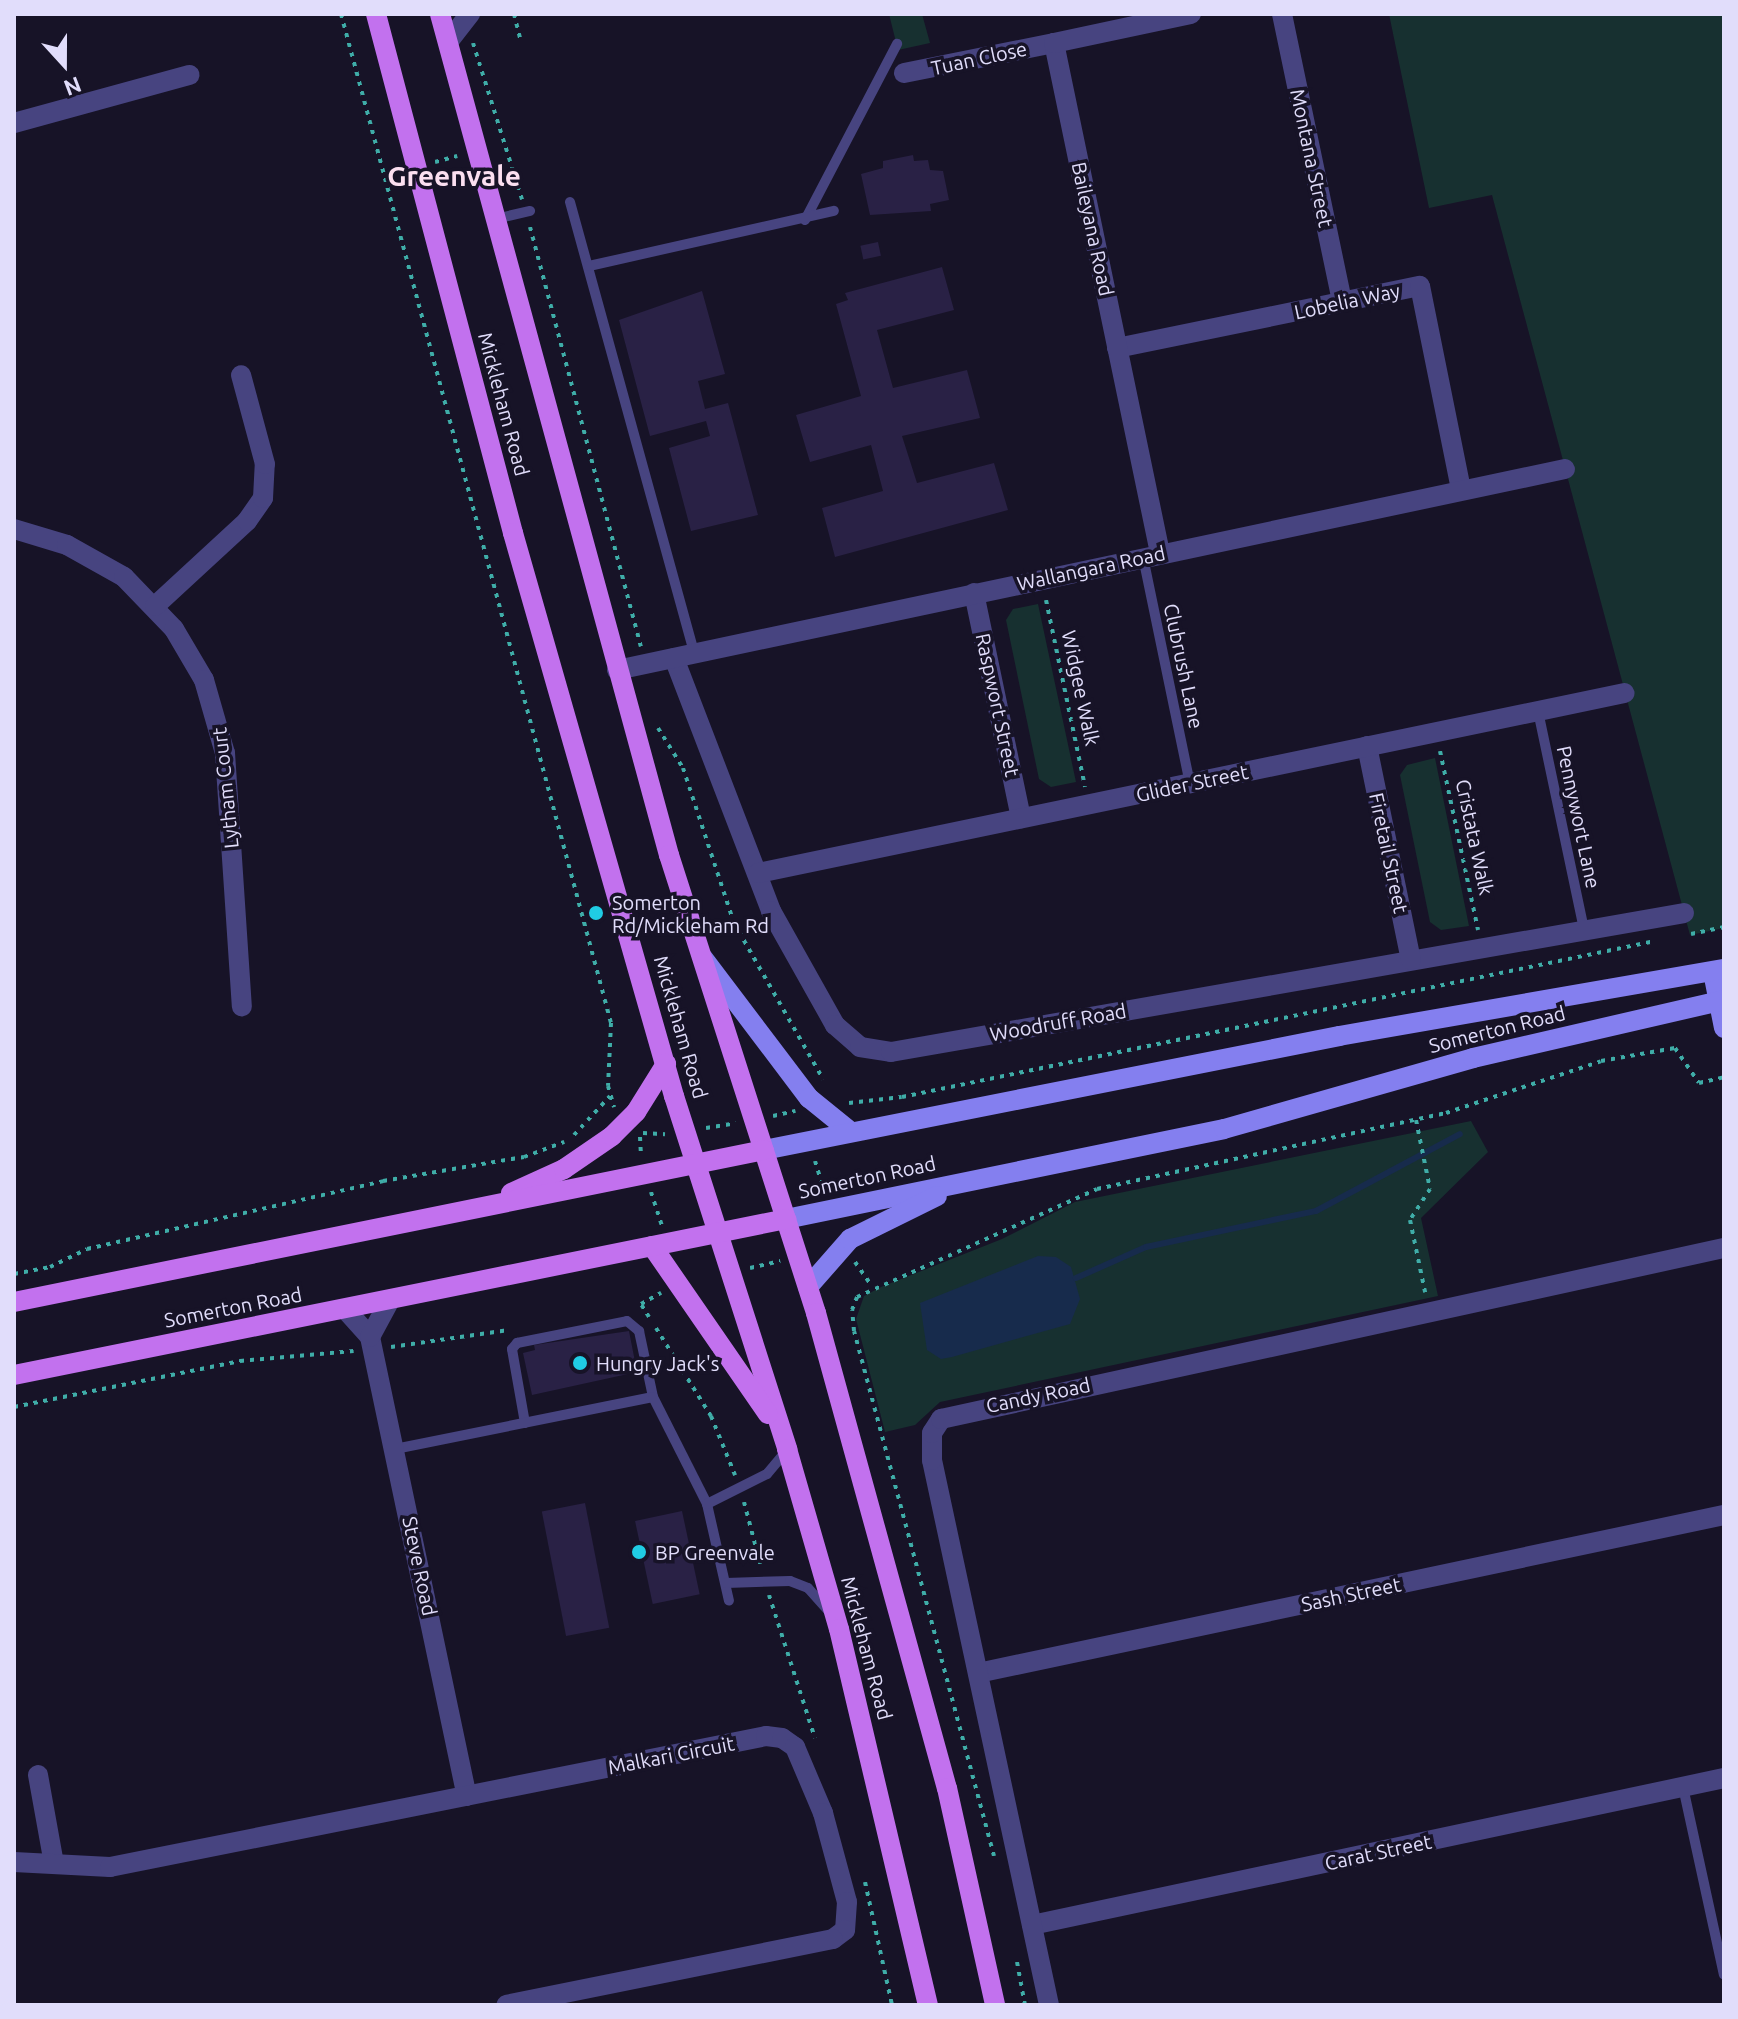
<!DOCTYPE html>
<style>
body{margin:0}
#map{position:relative;width:1738px;height:2019px;overflow:hidden;background:#171327;font-family:Ubuntu,sans-serif}
div>[style]{position:absolute}
[style*='--x']{left:calc(var(--x)*1px);top:calc(var(--y)*1px);width:calc(var(--w)*1px);rotate:calc(var(--a)*1deg)}
.green>*{inset:0;background:#173030}
.water>*{inset:0;background:#172b4c}
.stream>*{height:6px;margin:-3px;padding:0 3px;transform-origin:3px;border-radius:3px;background:#172b4c}
.building>*{inset:0;background:#292145;transform-origin:0 0}
.path>*{height:4px;margin-top:-2px;transform-origin:0;background:repeating-linear-gradient(90deg,#3fada8 0 4px,transparent 0 10px)}
.lane>*{height:10px;margin:-5px;padding:0 5px;transform-origin:5px;border-radius:5px;background:#474480}
.street>*{height:20px;margin:-10px;padding:0 10px;transform-origin:10px;border-radius:10px;background:#474480}
.secondary>*{height:20px;margin:-10px;padding:0 10px;transform-origin:10px;border-radius:10px;background:#847fef}
.primary>*{height:20px;margin:-10px;padding:0 10px;transform-origin:10px;border-radius:10px;background:#c271ee}
.dots>*{width:22px;height:22px;translate:-50% -50%;box-sizing:border-box;border:4px solid #171327;border-radius:50%}
span{translate:-50% -50%;white-space:nowrap;text-align:center;line-height:1.15;-webkit-text-stroke:7px #171327;paint-order:stroke}
.street-label{font-size:20px;color:#e1ddfb}
.poi-label{font-size:20px;color:#e1ddfb}
.left{translate:0 -50%;text-align:left}
.district-label{font-size:28px;color:#fbdff0;font-weight:700}
.frame{position:absolute;inset:0;border:16px solid #e1ddfb;pointer-events:none}
.north{position:absolute;left:24px;top:24px;width:80px;height:80px;-webkit-text-stroke:6px #171327;paint-order:stroke;rotate:159deg;font-size:22px;font-weight:700;line-height:32px;text-align:center;color:#e1ddfb}
.north::after{content:'';display:block;margin:auto;width:28px;height:36px;background:#e1ddfb;clip-path:polygon(50% 0,100% 100%,50% 72%,0 100%)}
</style>
<div id="map">
<div class="green">
<i style="clip-path:polygon(889px 14px,922px 14px,930px 43px,898px 50px)"></i>
<i style="clip-path:polygon(1389px 14px,1724px 14px,1724px 928px,1690px 935px,1492px 195px,1429px 208px)"></i>
<i style="clip-path:polygon(1038px 604px,1076px 782px,1051px 787px,1039px 779px,1006px 620px,1013px 609px)"></i>
<i style="clip-path:polygon(1435px 758px,1469px 926px,1441px 930px,1430px 922px,1400px 775px,1407px 765px)"></i>
<i style="clip-path:polygon(1471px 1121px,1488px 1152px,1421px 1218px,1438px 1296px,940px 1402px,915px 1425px,885px 1432px,856px 1319px,864px 1296px,881px 1287px,1002px 1239px,1075px 1202px)"></i>
</div>
<div class="water">
<i style="clip-path:polygon(1038px 1256px,1056px 1257px,1071px 1267px,1080px 1299px,1070px 1324px,952px 1357px,941px 1359px,927px 1350px,920px 1303px)"></i>
</div>
<div class="stream">
<i style="--x:1076;--y:1278;--w:77;--a:-23.9"></i>
<i style="--x:1146;--y:1247;--w:174;--a:-12"></i>
<i style="--x:1316;--y:1211;--w:163;--a:-28.1"></i>
</div>
<div class="building">
<i style="clip-path:polygon(913px 155px,914px 161px,928px 160px,930px 170px,943px 171px,949px 200px,930px 204px,931px 211px,870px 215px,861px 174px,883px 168px,883px 161px)"></i>
<i style="left:878px;top:242px;width:14px;height:18px;rotate:78deg"></i>
<i style="clip-path:polygon(942px 267px,954px 310px,877px 330px,893px 388px,967px 370px,980px 418px,902px 436px,917px 483px,994px 463px,1008px 510px,835px 557px,822px 508px,883px 491px,871px 445px,810px 462px,796px 415px,861px 396px,836px 304px,848px 300px,845px 293px)"></i>
<i style="clip-path:polygon(702px 291px,725px 374px,698px 381px,705px 409px,728px 403px,758px 515px,691px 531px,669px 448px,710px 436px,706px 421px,650px 436px,619px 320px)"></i>
<i style="clip-path:polygon(629px 1331px,637px 1372px,532px 1395px,523px 1353px,535px 1350px,534px 1345px)"></i>
<i style="left:585px;top:1503px;width:127px;height:44px;rotate:79deg"></i>
<i style="left:682px;top:1511px;width:85px;height:48px;rotate:78deg"></i>
</div>
<div class="path">
<i style="--x:341;--y:14;--w:1045;--a:75.02"></i>
<i style="--x:611;--y:1023;--w:63;--a:92.7"></i>
<i style="--x:608;--y:1086;--w:22;--a:74"></i>
<i style="--x:514;--y:14;--w:25;--a:76"></i>
<i style="--x:473;--y:43;--w:164;--a:72.6"></i>
<i style="--x:435;--y:162;--w:23;--a:-15"></i>
<i style="--x:530;--y:227;--w:434;--a:75.2"></i>
<i style="--x:1046;--y:600;--w:191;--a:78.2"></i>
<i style="--x:658;--y:728;--w:47;--a:58"></i>
<i style="--x:683;--y:768;--w:163;--a:71.8"></i>
<i style="--x:734;--y:923;--w:180;--a:60.3"></i>
<i style="--x:1440;--y:751;--w:183;--a:78"></i>
<i style="--x:1691;--y:934;--w:34;--a:-12"></i>
<i style="--x:849;--y:1103;--w:53;--a:-6.5"></i>
<i style="--x:902;--y:1097;--w:769;--a:-11.7"></i>
<i style="--x:773;--y:1116;--w:23;--a:-13"></i>
<i style="--x:1416;--y:1120;--w:70;--a:78.5"></i>
<i style="--x:1430;--y:1189;--w:37;--a:123"></i>
<i style="--x:1410;--y:1220;--w:74;--a:78.2"></i>
<i style="--x:706;--y:1128;--w:30;--a:-9"></i>
<i style="--x:643;--y:1133;--w:22;--a:3"></i>
<i style="--x:574;--y:1135;--w:53;--a:-47.3"></i>
<i style="--x:640;--y:1137;--w:19;--a:87"></i>
<i style="--x:815;--y:1161;--w:31;--a:73"></i>
<i style="--x:651;--y:1192;--w:35;--a:72"></i>
<i style="--x:855;--y:1262;--w:29;--a:55"></i>
<i style="--x:750;--y:1268;--w:31;--a:-13"></i>
<i style="--x:14;--y:1274;--w:37;--a:-11"></i>
<i style="--x:50;--y:1267;--w:41;--a:-25.9"></i>
<i style="--x:87;--y:1249;--w:304;--a:-12.9"></i>
<i style="--x:383;--y:1181;--w:143;--a:-9.7"></i>
<i style="--x:524;--y:1157;--w:43;--a:-20.6"></i>
<i style="--x:649;--y:1317;--w:15;--a:-122"></i>
<i style="--x:641;--y:1304;--w:23;--a:-29"></i>
<i style="--x:656;--y:1328;--w:104;--a:58"></i>
<i style="--x:711;--y:1416;--w:64;--a:67.9"></i>
<i style="--x:391;--y:1347;--w:119;--a:-8.2"></i>
<i style="--x:14;--y:1407;--w:231;--a:-11.5"></i>
<i style="--x:240;--y:1361;--w:114;--a:-5"></i>
<i style="--x:744;--y:1502;--w:67;--a:75.3"></i>
<i style="--x:769;--y:1595;--w:150;--a:72.2"></i>
<i style="--x:994;--y:1856;--w:543;--a:-104.93"></i>
<i style="--x:854;--y:1331;--w:21;--a:-95"></i>
<i style="--x:852;--y:1310;--w:14;--a:-69"></i>
<i style="--x:857;--y:1297;--w:263;--a:-24.2"></i>
<i style="--x:1097;--y:1189;--w:357;--a:-12.3"></i>
<i style="--x:1446;--y:1113;--w:163;--a:-18.5"></i>
<i style="--x:1601;--y:1061;--w:75;--a:-10"></i>
<i style="--x:1675;--y:1048;--w:42;--a:55.6"></i>
<i style="--x:1699;--y:1083;--w:26;--a:-13"></i>
<i style="--x:865;--y:1882;--w:126;--a:77.6"></i>
<i style="--x:1017;--y:1962;--w:44;--a:79.5"></i>
</div>
<div class="lane">
<i style="--x:570;--y:202;--w:468;--a:74.6"></i>
<i style="--x:495;--y:219;--w:36;--a:-13"></i>
<i style="--x:805;--y:220;--w:199;--a:-62.4"></i>
<i style="--x:589;--y:266;--w:251;--a:-12.7"></i>
<i style="--x:1143;--y:557;--w:231;--a:78.3"></i>
<i style="--x:1538;--y:711;--w:224;--a:78.1"></i>
<i style="--x:525;--y:1423;--w:75;--a:-100"></i>
<i style="--x:512;--y:1349;--w:8;--a:-50"></i>
<i style="--x:517;--y:1343;--w:112;--a:-11.3"></i>
<i style="--x:627;--y:1321;--w:16;--a:40"></i>
<i style="--x:639;--y:1331;--w:67;--a:78"></i>
<i style="--x:395;--y:1449;--w:263;--a:-11.4"></i>
<i style="--x:653;--y:1397;--w:120;--a:63.2"></i>
<i style="--x:707;--y:1504;--w:99;--a:77.2"></i>
<i style="--x:707;--y:1504;--w:67;--a:-26.6"></i>
<i style="--x:767;--y:1474;--w:30;--a:-50"></i>
<i style="--x:726;--y:1583;--w:64;--a:-1.8"></i>
<i style="--x:790;--y:1581;--w:19;--a:21"></i>
<i style="--x:808;--y:1588;--w:30;--a:48"></i>
<i style="--x:1683;--y:1787;--w:192;--a:77.7"></i>
</div>
<div class="street">
<i style="--x:1282;--y:14;--w:294;--a:78.2"></i>
<i style="--x:448;--y:42;--w:36;--a:-52"></i>
<i style="--x:904;--y:73;--w:153;--a:-11.3"></i>
<i style="--x:14;--y:123;--w:182;--a:-15.3"></i>
<i style="--x:1117;--y:348;--w:309;--a:-11.6"></i>
<i style="--x:1420;--y:286;--w:208;--a:78.6"></i>
<i style="--x:14;--y:529;--w:55;--a:16.8"></i>
<i style="--x:67;--y:545;--w:65;--a:29.3"></i>
<i style="--x:124;--y:577;--w:72;--a:46.1"></i>
<i style="--x:174;--y:629;--w:59;--a:59.5"></i>
<i style="--x:204;--y:680;--w:76;--a:74"></i>
<i style="--x:225;--y:753;--w:254;--a:86.2"></i>
<i style="--x:1160;--y:553;--w:521;--a:-101.74"></i>
<i style="--x:1054;--y:43;--w:140;--a:-12"></i>
<i style="--x:974;--y:593;--w:230;--a:78.2"></i>
<i style="--x:155;--y:606;--w:125;--a:-42.7"></i>
<i style="--x:247;--y:521;--w:28;--a:-55"></i>
<i style="--x:263;--y:498;--w:34;--a:-87"></i>
<i style="--x:265;--y:464;--w:92;--a:-105.1"></i>
<i style="--x:674;--y:658;--w:271;--a:69"></i>
<i style="--x:771;--y:911;--w:131;--a:60.7"></i>
<i style="--x:835;--y:1025;--w:33;--a:41"></i>
<i style="--x:860;--y:1047;--w:31;--a:9"></i>
<i style="--x:891;--y:1052;--w:805;--a:-9.94"></i>
<i style="--x:617;--y:670;--w:969;--a:-11.97"></i>
<i style="--x:1367;--y:746;--w:218;--a:78.4"></i>
<i style="--x:758;--y:873;--w:885;--a:-11.73"></i>
<i style="--x:345;--y:1309;--w:38;--a:48"></i>
<i style="--x:370;--y:1337;--w:469;--a:78.1"></i>
<i style="--x:370;--y:1337;--w:42;--a:-61.6"></i>
<i style="--x:978;--y:1673;--w:763;--a:-11.96"></i>
<i style="--x:38;--y:1775;--w:90;--a:79.8"></i>
<i style="--x:14;--y:1862;--w:96;--a:3"></i>
<i style="--x:110;--y:1867;--w:669;--a:-11.29"></i>
<i style="--x:766;--y:1736;--w:16;--a:7"></i>
<i style="--x:782;--y:1738;--w:16;--a:35"></i>
<i style="--x:795;--y:1747;--w:72;--a:67"></i>
<i style="--x:823;--y:1813;--w:92;--a:74.9"></i>
<i style="--x:847;--y:1902;--w:28;--a:94"></i>
<i style="--x:845;--y:1930;--w:15;--a:143"></i>
<i style="--x:833;--y:1939;--w:333;--a:168.6"></i>
<i style="--x:1032;--y:1925;--w:707;--a:-11.99"></i>
<i style="--x:1049;--y:2005;--w:557;--a:-102.12"></i>
<i style="--x:932;--y:1460;--w:27;--a:-90"></i>
<i style="--x:932;--y:1433;--w:17;--a:-57"></i>
<i style="--x:941;--y:1419;--w:801;--a:-12.32"></i>
</div>
<div class="secondary">
<i style="--x:703;--y:958;--w:176;--a:52.9"></i>
<i style="--x:809;--y:1098;--w:54;--a:39"></i>
<i style="--x:1713;--y:972;--w:57;--a:78.9"></i>
<i style="--x:764;--y:1150;--w:586;--a:-11.21"></i>
<i style="--x:1339;--y:1036;--w:391;--a:-9.9"></i>
<i style="--x:786;--y:1219;--w:447;--a:-11.6"></i>
<i style="--x:1224;--y:1129;--w:259;--a:-15.9"></i>
<i style="--x:1473;--y:1058;--w:258;--a:-13"></i>
<i style="--x:808;--y:1287;--w:64;--a:-48.8"></i>
<i style="--x:850;--y:1239;--w:97;--a:-26.3"></i>
</div>
<div class="primary">
<i style="--x:376;--y:14;--w:537;--a:75.21"></i>
<i style="--x:513;--y:533;--w:586;--a:74.04"></i>
<i style="--x:674;--y:1096;--w:371;--a:72.2"></i>
<i style="--x:787;--y:1449;--w:187;--a:73.9"></i>
<i style="--x:839;--y:1629;--w:386;--a:76.7"></i>
<i style="--x:440;--y:14;--w:872;--a:74.77"></i>
<i style="--x:669;--y:855;--w:481;--a:72.2"></i>
<i style="--x:816;--y:1313;--w:493;--a:74.6"></i>
<i style="--x:947;--y:1788;--w:222;--a:77.5"></i>
<i style="--x:511;--y:1193;--w:58;--a:-24.4"></i>
<i style="--x:564;--y:1169;--w:58;--a:-34.5"></i>
<i style="--x:612;--y:1136;--w:34;--a:-45"></i>
<i style="--x:636;--y:1112;--w:57;--a:-58"></i>
<i style="--x:652;--y:1246;--w:204;--a:55.4"></i>
<i style="--x:14;--y:1302;--w:765;--a:-11.46"></i>
<i style="--x:14;--y:1375;--w:788;--a:-11.42"></i>
</div>
<div class="dots">
<i style="left:596px;top:913px;background:#20cce4"></i>
<i style="left:580px;top:1363px;background:#20cce4"></i>
<i style="left:639px;top:1552px;background:#20cce4"></i>
</div>
<div class="street-label">
<span style="left:979px;top:58px;rotate:-12deg">Tuan Close</span>
<span style="left:1312px;top:158px;rotate:78deg">Montana Street</span>
<span style="left:1093px;top:229px;rotate:78deg">Baileyana Road</span>
<span style="left:1347px;top:301px;rotate:-12deg">Lobelia Way</span>
<span style="left:504px;top:404px;rotate:75deg">Mickleham Road</span>
<span style="left:1091px;top:568px;rotate:-12deg">Wallangara Road</span>
<span style="left:1184px;top:666px;rotate:78deg">Clubrush Lane</span>
<span style="left:1081px;top:688px;rotate:78deg">Widgee Walk</span>
<span style="left:998px;top:705px;rotate:78deg">Raspwort Street</span>
<span style="left:1192px;top:783px;rotate:-12deg">Glider Street</span>
<span style="left:225px;top:788px;rotate:-96deg">Lytham Court</span>
<span style="left:1579px;top:817px;rotate:78deg">Pennywort Lane</span>
<span style="left:1475px;top:837px;rotate:78deg">Cristata Walk</span>
<span style="left:1389px;top:853px;rotate:78deg">Firetail Street</span>
<span style="left:1058px;top:1022px;rotate:-10deg">Woodruff Road</span>
<span style="left:681px;top:1027px;rotate:74deg">Mickleham Road</span>
<span style="left:1497px;top:1029px;rotate:-14deg">Somerton Road</span>
<span style="left:867px;top:1177px;rotate:-12deg">Somerton Road</span>
<span style="left:233px;top:1307px;rotate:-11deg">Somerton Road</span>
<span style="left:1038px;top:1395px;rotate:-12deg">Candy Road</span>
<span style="left:420px;top:1566px;rotate:78deg">Steve Road</span>
<span style="left:1351px;top:1594px;rotate:-12deg">Sash Street</span>
<span style="left:867px;top:1648px;rotate:75deg">Mickleham Road</span>
<span style="left:671px;top:1755px;rotate:-11deg">Malkari Circuit</span>
<span style="left:1378px;top:1852px;rotate:-12deg">Carat Street</span>
</div>
<div class="poi-label">
<span class="left" style="left:612px;top:914px">Somerton<br>Rd/Mickleham Rd</span>
<span class="left" style="left:596px;top:1363px">Hungry Jack's</span>
<span class="left" style="left:655px;top:1552px">BP Greenvale</span>
</div>
<div class="district-label">
<span style="left:454px;top:176px">Greenvale</span>
</div>
<div class="frame"></div>
<div class="north">N</div>
</div>
